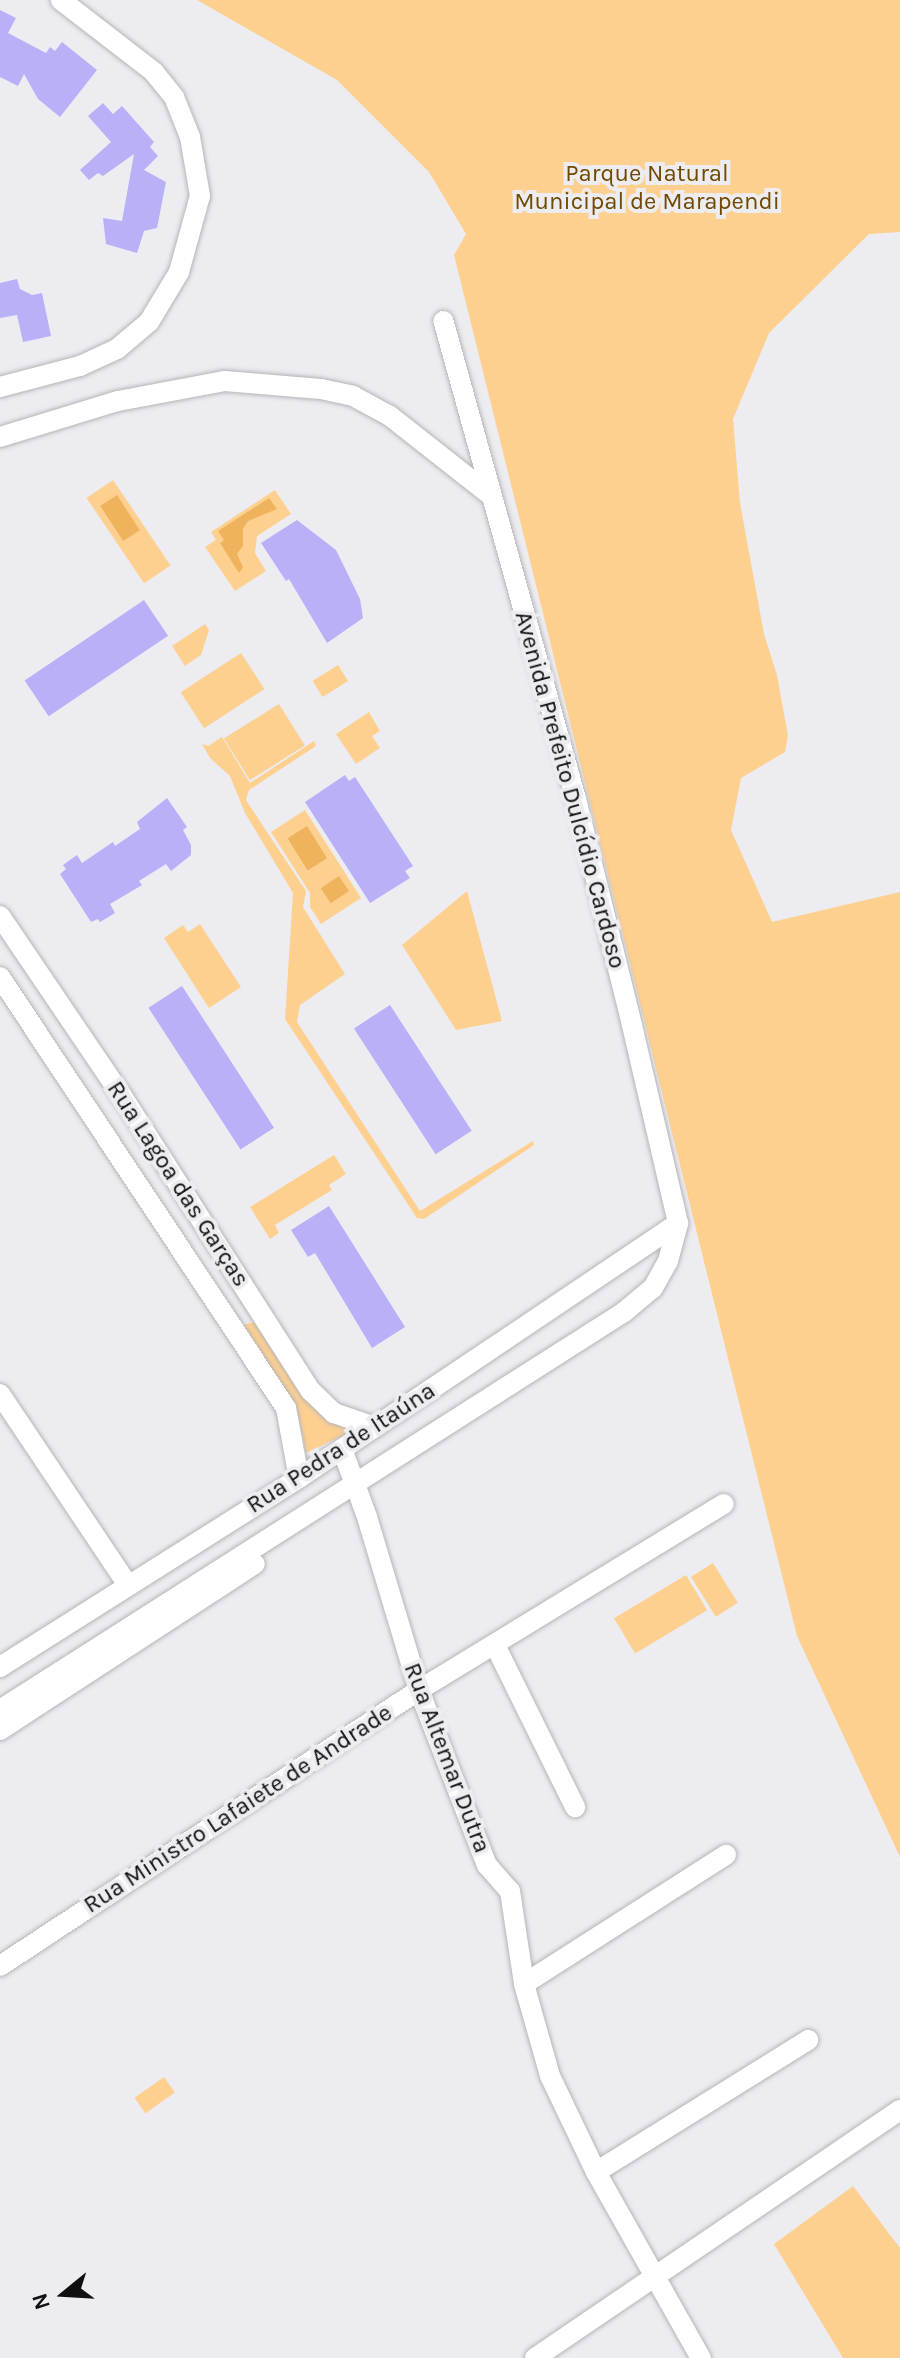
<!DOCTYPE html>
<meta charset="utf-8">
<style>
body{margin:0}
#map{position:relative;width:900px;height:2358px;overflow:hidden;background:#edecf1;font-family:Karla,sans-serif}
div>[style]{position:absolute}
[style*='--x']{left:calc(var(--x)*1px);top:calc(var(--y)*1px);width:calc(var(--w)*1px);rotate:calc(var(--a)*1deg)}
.green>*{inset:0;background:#fed090;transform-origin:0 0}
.water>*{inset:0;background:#eeb35c;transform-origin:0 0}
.building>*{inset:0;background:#b9b1f8;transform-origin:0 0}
.roads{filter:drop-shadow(0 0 2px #b5b5b9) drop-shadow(0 0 2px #b5b5b9)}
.minor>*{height:20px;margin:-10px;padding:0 10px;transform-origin:10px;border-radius:10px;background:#fff}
span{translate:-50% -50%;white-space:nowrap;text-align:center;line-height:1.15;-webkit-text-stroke:8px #edecf1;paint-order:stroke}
.park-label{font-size:24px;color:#704a00}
.street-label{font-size:24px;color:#101011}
.north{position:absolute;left:24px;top:2254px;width:80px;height:80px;-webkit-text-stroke:6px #edecf1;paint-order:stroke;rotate:252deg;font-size:22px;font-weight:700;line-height:32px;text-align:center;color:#101011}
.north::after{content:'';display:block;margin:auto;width:28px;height:36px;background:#101011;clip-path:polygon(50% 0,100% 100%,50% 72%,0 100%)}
</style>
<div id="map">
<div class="green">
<i style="clip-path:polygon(197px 0,900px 0,900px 232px,869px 234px,769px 333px,733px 419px,740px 503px,764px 634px,777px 675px,788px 736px,785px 752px,741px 778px,731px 830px,772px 922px,900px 892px,900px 1857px,797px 1636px,454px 255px,466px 234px,429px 172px,337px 80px)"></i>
<i style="left:113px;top:480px;width:103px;height:32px;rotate:56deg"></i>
<i style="clip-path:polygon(275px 490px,291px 514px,257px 536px,255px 553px,266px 571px,235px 591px,205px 547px,216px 540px,211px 532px)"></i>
<i style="clip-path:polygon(205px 624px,209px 630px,201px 655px,185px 666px,172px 646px)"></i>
<i style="left:241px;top:653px;width:43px;height:72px;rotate:57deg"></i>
<i style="left:338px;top:665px;width:19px;height:30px;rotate:58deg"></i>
<i style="left:279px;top:704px;width:49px;height:65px;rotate:58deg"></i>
<i style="clip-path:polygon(369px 712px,380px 731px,372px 736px,380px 748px,356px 764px,336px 734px)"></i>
<i style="clip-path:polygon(222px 737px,250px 783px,314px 741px,316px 746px,249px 790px,246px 800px,306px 891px,303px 907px,345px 974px,300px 1005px,297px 1022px,420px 1211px,533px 1141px,534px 1145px,424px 1219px,417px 1218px,285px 1019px,293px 893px,245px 813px,230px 776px,210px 758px,202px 744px,208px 746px)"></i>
<i style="clip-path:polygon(305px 810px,361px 898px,321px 924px,310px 907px,310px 893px,271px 832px)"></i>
<i style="clip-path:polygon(467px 891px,502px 1021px,456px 1030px,402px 945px)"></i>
<i style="clip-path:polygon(200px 924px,241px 987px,209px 1008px,164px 938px,183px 925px,188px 932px)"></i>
<i style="clip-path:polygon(334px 1155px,346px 1174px,329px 1185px,332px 1190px,275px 1225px,279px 1233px,270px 1239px,250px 1207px)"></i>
<i style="clip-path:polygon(256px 1322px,347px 1425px,350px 1432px,306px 1453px,297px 1409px,245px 1331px,245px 1324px)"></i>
<i style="left:713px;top:1563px;width:47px;height:26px;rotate:58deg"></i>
<i style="left:686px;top:1575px;width:41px;height:84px;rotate:59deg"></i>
<i style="left:164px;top:2077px;width:19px;height:36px;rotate:55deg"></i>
<i style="clip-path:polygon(853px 2186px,900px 2248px,900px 2358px,843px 2358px,774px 2244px)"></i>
</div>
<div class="water">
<i style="left:117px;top:495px;width:42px;height:20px;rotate:57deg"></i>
<i style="clip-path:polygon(269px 498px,277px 509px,248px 521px,243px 529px,243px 546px,237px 554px,243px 567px,239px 573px,220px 543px,224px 540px,218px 531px)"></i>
<i style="left:307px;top:826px;width:38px;height:23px;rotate:58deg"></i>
<i style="left:339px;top:876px;width:18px;height:22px;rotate:56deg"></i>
</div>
<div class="building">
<i style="clip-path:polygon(0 10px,16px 18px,8px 33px,46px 53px,50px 47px,55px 51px,62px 42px,97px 70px,60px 117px,38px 99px,24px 74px,18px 86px,0 77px)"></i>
<i style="clip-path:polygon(103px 103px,113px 114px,122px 106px,154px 142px,150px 147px,158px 156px,144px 170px,166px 182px,157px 228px,144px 231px,137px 253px,106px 244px,103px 218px,122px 221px,134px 154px,103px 176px,98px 173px,89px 180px,80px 170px,111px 142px,88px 116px)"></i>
<i style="clip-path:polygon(17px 279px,20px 289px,32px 295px,42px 293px,51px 336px,23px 342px,17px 315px,0 318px,0 283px)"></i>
<i style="clip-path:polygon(297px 520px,336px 550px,360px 599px,363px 618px,327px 643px,289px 579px,286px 581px,261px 543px)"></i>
<i style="left:144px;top:600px;width:43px;height:144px;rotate:56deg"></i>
<i style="clip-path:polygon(345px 775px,349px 781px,355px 777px,413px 866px,405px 871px,410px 878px,370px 903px,305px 802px)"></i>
<i style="clip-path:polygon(167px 798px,187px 827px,183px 830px,191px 845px,191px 855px,171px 871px,166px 864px,139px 881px,142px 885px,110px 904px,115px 913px,100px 922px,98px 919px,91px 922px,60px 874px,66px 869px,63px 865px,77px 855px,82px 863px,113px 842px,115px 846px,140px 829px,137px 822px)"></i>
<i style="left:182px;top:986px;width:169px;height:40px;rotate:57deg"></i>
<i style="left:390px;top:1005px;width:150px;height:43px;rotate:57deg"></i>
<i style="clip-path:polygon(329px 1206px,405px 1327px,372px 1348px,315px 1253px,308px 1257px,291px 1230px)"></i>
</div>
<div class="roads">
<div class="minor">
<i style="--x:0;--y:387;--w:83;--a:-14.7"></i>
<i style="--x:80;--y:366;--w:41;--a:-24.7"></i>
<i style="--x:117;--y:349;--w:42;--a:-40.2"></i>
<i style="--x:149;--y:322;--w:58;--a:-59"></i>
<i style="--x:179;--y:272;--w:79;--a:-74.6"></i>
<i style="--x:200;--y:196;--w:60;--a:-99.6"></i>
<i style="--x:190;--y:137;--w:43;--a:-111.8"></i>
<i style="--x:174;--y:97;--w:32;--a:-129"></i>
<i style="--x:154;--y:72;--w:118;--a:-142.3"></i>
<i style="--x:0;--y:437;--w:123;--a:-17"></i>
<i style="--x:118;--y:401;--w:109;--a:-10.6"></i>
<i style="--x:225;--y:381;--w:96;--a:4.8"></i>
<i style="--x:321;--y:389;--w:33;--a:12"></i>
<i style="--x:353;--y:396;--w:42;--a:28.4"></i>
<i style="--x:390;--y:416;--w:126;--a:38.2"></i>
<i style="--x:0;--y:916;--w:217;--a:55.9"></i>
<i style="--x:122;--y:1096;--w:350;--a:57.4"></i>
<i style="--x:311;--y:1391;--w:32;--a:44"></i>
<i style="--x:334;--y:1413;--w:43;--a:18.9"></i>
<i style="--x:0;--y:977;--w:517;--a:56.43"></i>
<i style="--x:286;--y:1408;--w:71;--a:79.5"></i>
<i style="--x:0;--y:1394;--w:229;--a:56.2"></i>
<i style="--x:342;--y:1449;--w:72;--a:69.8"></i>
<i style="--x:367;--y:1517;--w:181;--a:73.3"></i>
<i style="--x:419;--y:1690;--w:188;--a:68.8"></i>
<i style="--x:487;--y:1865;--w:35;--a:49"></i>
<i style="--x:510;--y:1891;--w:94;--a:81.4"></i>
<i style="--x:524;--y:1984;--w:96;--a:74.2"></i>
<i style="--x:550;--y:2076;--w:106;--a:64.4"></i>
<i style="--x:596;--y:2172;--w:214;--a:60.6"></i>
<i style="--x:495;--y:1645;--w:181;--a:63.7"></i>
<i style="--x:0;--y:1667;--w:354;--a:-32.3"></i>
<i style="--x:299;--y:1478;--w:457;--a:-33.9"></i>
<i style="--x:0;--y:1710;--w:740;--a:-32.53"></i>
<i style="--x:624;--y:1312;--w:38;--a:-40"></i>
<i style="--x:653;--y:1288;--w:31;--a:-61"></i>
<i style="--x:668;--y:1261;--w:39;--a:-75"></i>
<i style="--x:678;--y:1223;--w:203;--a:-103.1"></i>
<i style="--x:632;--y:1025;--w:233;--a:-103.9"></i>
<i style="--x:576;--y:799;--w:496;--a:-105.5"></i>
<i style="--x:0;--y:1730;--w:304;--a:-33.1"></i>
<i style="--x:0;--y:1966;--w:502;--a:-33.37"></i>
<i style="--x:419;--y:1690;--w:357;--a:-31.4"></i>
<i style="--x:524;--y:1984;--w:240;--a:-32.6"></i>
<i style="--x:596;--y:2172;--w:250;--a:-31.9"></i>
<i style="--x:535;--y:2358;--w:441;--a:-34.2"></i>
</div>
</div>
<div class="park-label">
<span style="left:647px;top:188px">Parque Natural<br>Municipal de Marapendi</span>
</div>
<div class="street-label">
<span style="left:570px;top:790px;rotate:75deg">Avenida Prefeito Dulcídio Cardoso</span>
<span style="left:178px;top:1184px;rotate:57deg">Rua Lagoa das Garças</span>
<span style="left:341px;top:1448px;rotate:-33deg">Rua Pedra de Itaúna</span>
<span style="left:447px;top:1758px;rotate:69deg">Rua Altemar Dutra</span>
<span style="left:238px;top:1809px;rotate:-33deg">Rua Ministro Lafaiete de Andrade</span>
</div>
<div class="north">N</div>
</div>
